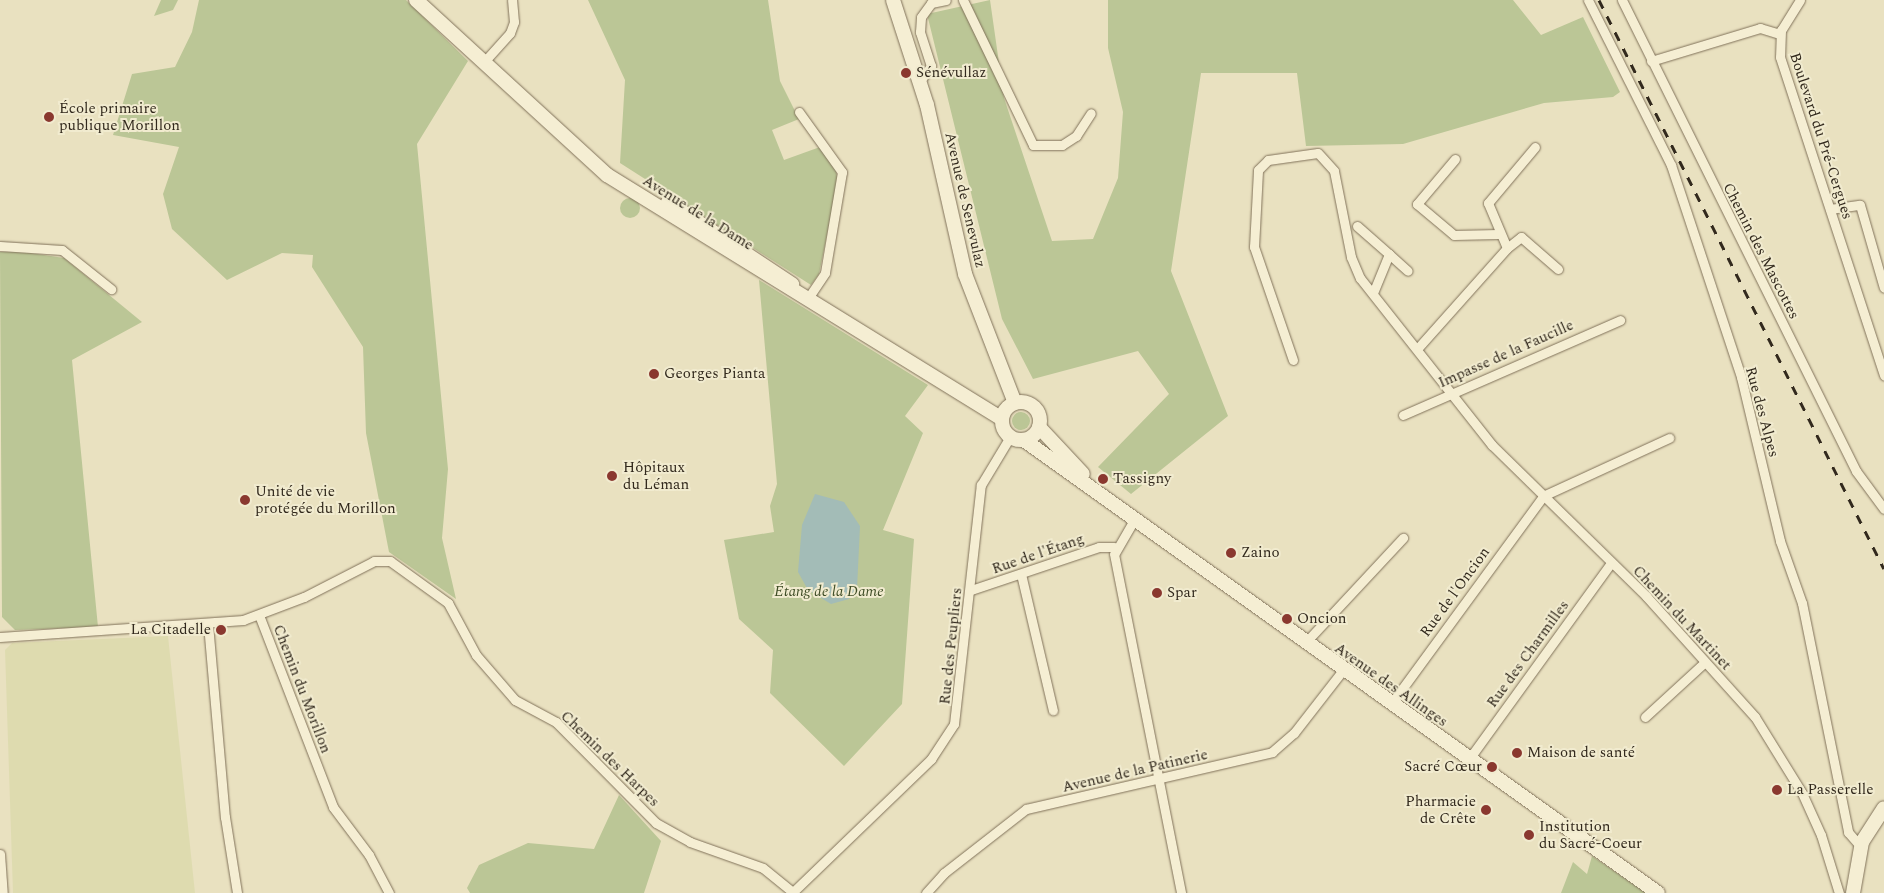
<!DOCTYPE html>
<meta charset="utf-8">
<style>
body{margin:0}
#map{position:relative;width:1884px;height:893px;overflow:hidden;background:#e9e1c0;font-family:Spectral,serif}
div>[style]{position:absolute}
[style*='--x']{left:calc(var(--x)*1px);top:calc(var(--y)*1px);width:calc(var(--w)*1px);rotate:calc(var(--a)*1deg)}
.farmland>*{inset:0;background:#dedbaf}
.green>*{inset:0;background:#bbc696}
.round{border-radius:50%}
.water>*{inset:0;background:#a3bcb7}
.roads{filter:drop-shadow(0 0 1px #81725a) drop-shadow(0 0 1px #81725a)}
.minor>*{height:9px;margin:-4.5px;padding:0 4.5px;transform-origin:4.5px;border-radius:4.5px;background:#f5eed3}
.secondary>*{height:14px;margin:-7px;padding:0 7px;transform-origin:7px;border-radius:7px;background:#f5eed3}
.secondary>.ring{margin:-7px;padding:0;box-sizing:content-box;background:none;border:14px solid #f5eed3;border-radius:50%}
.rail>*{height:3px;margin-top:-1.5px;transform-origin:0;background:repeating-linear-gradient(90deg,#32291d 0 9px,transparent 0 18px)}
.dots>*{width:14px;height:14px;translate:-50% -50%;box-sizing:border-box;border:2px solid #f1ebcf;border-radius:50%}
span{translate:-50% -50%;white-space:nowrap;text-align:center;line-height:1.15;-webkit-text-stroke:4px #f1ebcf;paint-order:stroke}
.poi-label{font-size:15px;color:#32291d}
.left{translate:0 -50%;text-align:left}
.right{translate:-100% -50%;text-align:right}
.street-label{font-size:15px;color:#32291d}
.park-label{font-size:15px;color:#3e4c25;font-style:italic}
</style>
<div id="map">
<div class="farmland">
<i style="clip-path:polygon(168px 636px,195px 893px,13px 893px,5px 650px,12px 643px)"></i>
</div>
<div class="green">
<i style="clip-path:polygon(161px 0,178px 0,173px 10px,154px 16px)"></i>
<i style="clip-path:polygon(199px 0,406px 0,468px 61px,417px 144px,448px 469px,442px 538px,456px 599px,389px 552px,366px 433px,363px 347px,312px 267px,313px 255px,282px 253px,227px 280px,172px 229px,163px 194px,179px 147px,113px 135px,132px 74px,175px 67px,192px 32px)"></i>
<i style="clip-path:polygon(588px 0,768px 0,780px 81px,799px 119px,772px 130px,784px 160px,820px 147px,835px 166px,838px 182px,819px 274px,811px 285px,620px 163px,625px 80px)"></i>
<i style="clip-path:polygon(990px 0,1004px 98px,1052px 241px,1093px 239px,1118px 178px,1123px 112px,1108px 48px,1108px 0,1513px 0,1541px 35px,1583px 17px,1620px 92px,1613px 97px,1544px 103px,1403px 144px,1306px 146px,1297px 73px,1201px 73px,1171px 271px,1228px 416px,1131px 494px,1098px 467px,1169px 394px,1138px 351px,1033px 379px,1002px 319px,927px 14px)"></i>
<i class="round" style="left:620px;top:198px;width:20px;height:20px"></i>
<i style="clip-path:polygon(17px 251px,64px 258px,142px 322px,72px 360px,98px 627px,15px 630px,2px 617px,0 252px)"></i>
<i style="clip-path:polygon(759px 280px,928px 385px,905px 416px,923px 433px,883px 530px,914px 539px,902px 704px,844px 766px,770px 693px,773px 650px,739px 619px,724px 540px,774px 532px,770px 506px,777px 484px)"></i>
<i class="round" style="left:1012px;top:412px;width:18px;height:18px"></i>
<i style="clip-path:polygon(619px 795px,661px 841px,644px 893px,470px 893px,467px 888px,479px 865px,528px 843px,594px 849px)"></i>
<i style="clip-path:polygon(1592px 856px,1646px 893px,1561px 893px,1573px 862px,1587px 874px)"></i>
</div>
<div class="water">
<i style="clip-path:polygon(815px 494px,844px 502px,860px 526px,857px 589px,849px 599px,831px 604px,808px 590px,798px 572px,802px 525px)"></i>
</div>
<div class="roads">
<div class="minor">
<i style="--x:963;--y:0;--w:161;--a:64.2"></i>
<i style="--x:1033;--y:145;--w:29;--a:0"></i>
<i style="--x:1062;--y:145;--w:17;--a:-33"></i>
<i style="--x:1076;--y:136;--w:27;--a:-57"></i>
<i style="--x:1588;--y:0;--w:185;--a:63.3"></i>
<i style="--x:1671;--y:165;--w:223;--a:71.7"></i>
<i style="--x:1741;--y:377;--w:169;--a:76.6"></i>
<i style="--x:1780;--y:541;--w:66;--a:70.5"></i>
<i style="--x:1802;--y:603;--w:234;--a:78.6"></i>
<i style="--x:1848;--y:832;--w:18;--a:49"></i>
<i style="--x:1622;--y:0;--w:526;--a:63.58"></i>
<i style="--x:1856;--y:471;--w:47;--a:53.6"></i>
<i style="--x:1800;--y:0;--w:36;--a:122"></i>
<i style="--x:1781;--y:30;--w:27;--a:92"></i>
<i style="--x:1780;--y:57;--w:335;--a:71.9"></i>
<i style="--x:1651;--y:61;--w:114;--a:-16.8"></i>
<i style="--x:1760;--y:28;--w:21;--a:17"></i>
<i style="--x:483;--y:63;--w:40;--a:-48"></i>
<i style="--x:510;--y:33;--w:12;--a:-70"></i>
<i style="--x:514;--y:22;--w:22;--a:-95"></i>
<i style="--x:920;--y:81;--w:19;--a:-54"></i>
<i style="--x:931;--y:66;--w:36;--a:-108"></i>
<i style="--x:920;--y:32;--w:15;--a:-86"></i>
<i style="--x:921;--y:17;--w:17;--a:-54"></i>
<i style="--x:931;--y:3;--w:15;--a:-11"></i>
<i style="--x:799;--y:112;--w:74;--a:54.4"></i>
<i style="--x:842;--y:172;--w:102;--a:99.6"></i>
<i style="--x:825;--y:273;--w:30;--a:124"></i>
<i style="--x:1455;--y:159;--w:59;--a:130.2"></i>
<i style="--x:1417;--y:204;--w:48;--a:40"></i>
<i style="--x:1454;--y:235;--w:44;--a:-1.3"></i>
<i style="--x:1830;--y:209;--w:30;--a:-8"></i>
<i style="--x:1860;--y:205;--w:86;--a:73.9"></i>
<i style="--x:1357;--y:226;--w:43;--a:41.2"></i>
<i style="--x:1389;--y:254;--w:42;--a:112.3"></i>
<i style="--x:0;--y:246;--w:62;--a:3.7"></i>
<i style="--x:62;--y:250;--w:63;--a:38.5"></i>
<i style="--x:1507;--y:248;--w:18;--a:-38"></i>
<i style="--x:1521;--y:237;--w:49;--a:40.9"></i>
<i style="--x:1389;--y:254;--w:25;--a:42"></i>
<i style="--x:1417;--y:349;--w:135;--a:-48.3"></i>
<i style="--x:1507;--y:248;--w:49;--a:-112.9"></i>
<i style="--x:1488;--y:203;--w:73;--a:-50"></i>
<i style="--x:1293;--y:360;--w:120;--a:-109"></i>
<i style="--x:1254;--y:247;--w:77;--a:-87"></i>
<i style="--x:1258;--y:170;--w:14;--a:-45"></i>
<i style="--x:1268;--y:160;--w:50;--a:-8"></i>
<i style="--x:1318;--y:153;--w:24;--a:48"></i>
<i style="--x:1334;--y:171;--w:88;--a:78.8"></i>
<i style="--x:1351;--y:257;--w:23;--a:67"></i>
<i style="--x:1360;--y:278;--w:213;--a:51.7"></i>
<i style="--x:1492;--y:445;--w:216;--a:44.4"></i>
<i style="--x:1646;--y:596;--w:163;--a:48"></i>
<i style="--x:1755;--y:717;--w:89;--a:58.3"></i>
<i style="--x:1802;--y:793;--w:46;--a:65.7"></i>
<i style="--x:1821;--y:835;--w:61;--a:72.8"></i>
<i style="--x:1403;--y:415;--w:237;--a:-23.6"></i>
<i style="--x:1134;--y:520;--w:39;--a:120"></i>
<i style="--x:1114;--y:554;--w:346;--a:78.8"></i>
<i style="--x:1021;--y:574;--w:140;--a:76.8"></i>
<i style="--x:971;--y:590;--w:135;--a:-18.6"></i>
<i style="--x:1099;--y:547;--w:15;--a:0"></i>
<i style="--x:259;--y:615;--w:206;--a:68.9"></i>
<i style="--x:333;--y:807;--w:60;--a:53.1"></i>
<i style="--x:369;--y:855;--w:43;--a:62.2"></i>
<i style="--x:208;--y:624;--w:194;--a:85"></i>
<i style="--x:225;--y:817;--w:77;--a:81"></i>
<i style="--x:0;--y:637;--w:244;--a:-4"></i>
<i style="--x:243;--y:620;--w:65;--a:-20.7"></i>
<i style="--x:304;--y:597;--w:79;--a:-27.2"></i>
<i style="--x:374;--y:561;--w:16;--a:0"></i>
<i style="--x:390;--y:561;--w:72;--a:35.9"></i>
<i style="--x:448;--y:603;--w:59;--a:61.7"></i>
<i style="--x:476;--y:655;--w:60;--a:49.1"></i>
<i style="--x:515;--y:700;--w:47;--a:28.2"></i>
<i style="--x:556;--y:722;--w:142;--a:45.3"></i>
<i style="--x:656;--y:823;--w:39;--a:29"></i>
<i style="--x:690;--y:842;--w:77;--a:19.6"></i>
<i style="--x:763;--y:868;--w:40;--a:39"></i>
<i style="--x:1305;--y:643;--w:144;--a:-47"></i>
<i style="--x:1391;--y:704;--w:258;--a:-53.8"></i>
<i style="--x:1543;--y:496;--w:139;--a:-24.7"></i>
<i style="--x:1645;--y:717;--w:81;--a:-42.5"></i>
<i style="--x:1469;--y:759;--w:241;--a:-54.1"></i>
<i style="--x:0;--y:854;--w:39;--a:86"></i>
<i style="--x:793;--y:892;--w:192;--a:-43.9"></i>
<i style="--x:931;--y:759;--w:42;--a:-56.7"></i>
<i style="--x:954;--y:724;--w:241;--a:-83.6"></i>
<i style="--x:981;--y:485;--w:56;--a:-58.9"></i>
<i style="--x:926;--y:893;--w:27;--a:-48"></i>
<i style="--x:944;--y:873;--w:104;--a:-38"></i>
<i style="--x:1026;--y:809;--w:253;--a:-13"></i>
<i style="--x:1272;--y:752;--w:29;--a:-41"></i>
<i style="--x:1294;--y:733;--w:80;--a:-52.1"></i>
</div>
<div class="secondary">
<i style="--x:416;--y:0;--w:259;--a:42.5"></i>
<i style="--x:607;--y:175;--w:464;--a:31.7"></i>
<i style="--x:893;--y:0;--w:110;--a:72.1"></i>
<i style="--x:927;--y:105;--w:173;--a:77.3"></i>
<i style="--x:965;--y:274;--w:138;--a:68.8"></i>
<i style="--x:668;--y:202;--w:149;--a:33.5"></i>
<i class="ring" style="left:1002px;top:402px;width:24px;height:24px"></i>
<i style="--x:1039;--y:427;--w:64;--a:46.9"></i>
<i style="--x:1024;--y:440;--w:779;--a:35.55"></i>
<i style="--x:1853;--y:893;--w:52;--a:-80"></i>
<i style="--x:1862;--y:842;--w:40;--a:-57.1"></i>
</div>
</div>
<div class="rail">
<i style="--x:1599;--y:0;--w:636;--a:63.39"></i>
</div>
<div class="dots">
<i style="left:906px;top:73px;background:#8a382f"></i>
<i style="left:49px;top:117px;background:#8a382f"></i>
<i style="left:654px;top:374px;background:#8a382f"></i>
<i style="left:612px;top:476px;background:#8a382f"></i>
<i style="left:1103px;top:479px;background:#8a382f"></i>
<i style="left:245px;top:500px;background:#8a382f"></i>
<i style="left:1231px;top:553px;background:#8a382f"></i>
<i style="left:1157px;top:593px;background:#8a382f"></i>
<i style="left:1287px;top:619px;background:#8a382f"></i>
<i style="left:221px;top:630px;background:#8a382f"></i>
<i style="left:1517px;top:753px;background:#8a382f"></i>
<i style="left:1492px;top:767px;background:#8a382f"></i>
<i style="left:1777px;top:790px;background:#8a382f"></i>
<i style="left:1486px;top:810px;background:#8a382f"></i>
<i style="left:1529px;top:835px;background:#8a382f"></i>
</div>
<div class="poi-label">
<span class="left" style="left:916px;top:73px">Sénévullaz</span>
<span class="left" style="left:59px;top:117px">École primaire<br>publique Morillon</span>
<span class="left" style="left:664px;top:374px">Georges Pianta</span>
<span class="left" style="left:623px;top:476px">Hôpitaux<br>du Léman</span>
<span class="left" style="left:1113px;top:479px">Tassigny</span>
<span class="left" style="left:255px;top:500px">Unité de vie<br>protégée du Morillon</span>
<span class="left" style="left:1241px;top:553px">Zaino</span>
<span class="left" style="left:1167px;top:593px">Spar</span>
<span class="left" style="left:1297px;top:619px">Oncion</span>
<span class="right" style="left:211px;top:630px">La Citadelle</span>
<span class="left" style="left:1527px;top:753px">Maison de santé</span>
<span class="right" style="left:1482px;top:767px">Sacré Cœur</span>
<span class="left" style="left:1787px;top:790px">La Passerelle</span>
<span class="right" style="left:1476px;top:810px">Pharmacie<br>de Crête</span>
<span class="left" style="left:1539px;top:835px">Institution<br>du Sacré-Coeur</span>
</div>
<div class="street-label">
<span style="left:1821px;top:136px;rotate:72deg">Boulevard du Pré-Cergues</span>
<span style="left:965px;top:200px;rotate:77deg">Avenue de Senevulaz</span>
<span style="left:698px;top:213px;rotate:32deg">Avenue de la Dame</span>
<span style="left:1761px;top:251px;rotate:63deg">Chemin des Mascottes</span>
<span style="left:1506px;top:354px;rotate:-24deg">Impasse de la Faucille</span>
<span style="left:1762px;top:412px;rotate:75deg">Rue des Alpes</span>
<span style="left:1038px;top:554px;rotate:-19deg">Rue de l'Étang</span>
<span style="left:1455px;top:592px;rotate:-54deg">Rue de l'Oncion</span>
<span style="left:1682px;top:618px;rotate:47deg">Chemin du Martinet</span>
<span style="left:951px;top:646px;rotate:-84deg">Rue des Peupliers</span>
<span style="left:1528px;top:654px;rotate:-54deg">Rue des Charmilles</span>
<span style="left:1391px;top:685px;rotate:35deg">Avenue des Allinges</span>
<span style="left:302px;top:689px;rotate:69deg">Chemin du Morillon</span>
<span style="left:610px;top:759px;rotate:44deg">Chemin des Harpes</span>
<span style="left:1135px;top:771px;rotate:-13deg">Avenue de la Patinerie</span>
</div>
<div class="park-label">
<span style="left:829px;top:592px">Étang de la Dame</span>
</div>
</div>
